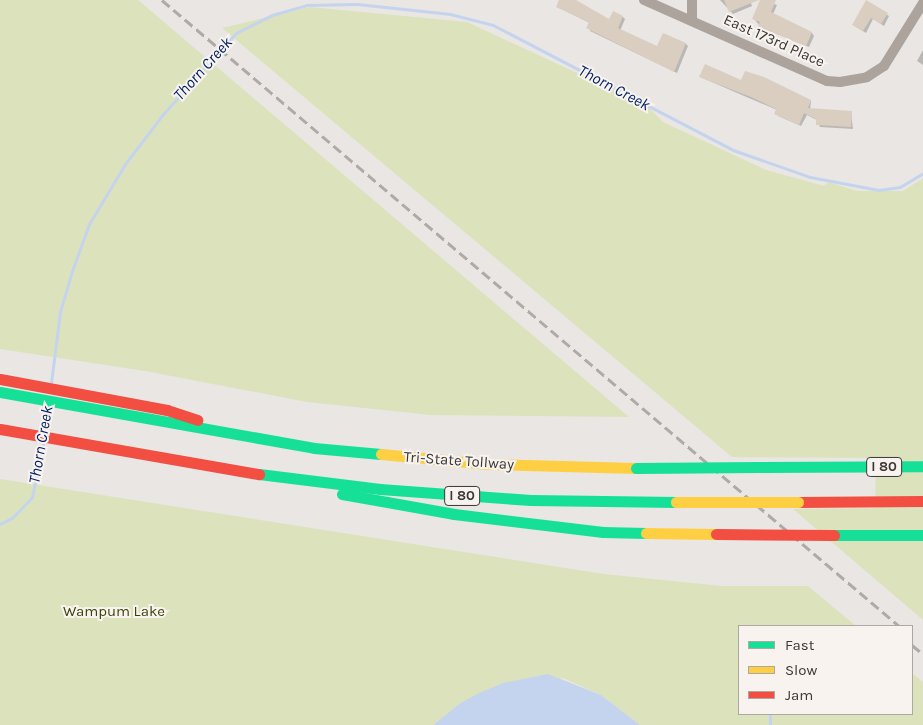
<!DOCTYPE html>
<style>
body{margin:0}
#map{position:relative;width:923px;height:725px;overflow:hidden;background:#e9e6e3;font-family:Karla,sans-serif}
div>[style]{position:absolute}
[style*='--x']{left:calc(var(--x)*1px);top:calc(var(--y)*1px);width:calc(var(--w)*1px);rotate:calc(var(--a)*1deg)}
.green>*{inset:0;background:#dce3bc}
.water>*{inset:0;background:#c5d4ee}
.shadow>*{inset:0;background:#0003}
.stream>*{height:3px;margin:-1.5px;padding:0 1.5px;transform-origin:1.5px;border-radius:1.5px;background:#c5d4ee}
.building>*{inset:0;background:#dacec1}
.street>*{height:10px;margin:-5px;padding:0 5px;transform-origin:5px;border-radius:5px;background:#aba39c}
.fast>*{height:11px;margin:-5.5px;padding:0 5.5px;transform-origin:5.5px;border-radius:5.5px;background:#16e098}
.slow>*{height:11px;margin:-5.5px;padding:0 5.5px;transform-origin:5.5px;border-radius:5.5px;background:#ffcf43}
.jam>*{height:11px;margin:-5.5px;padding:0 5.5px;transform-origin:5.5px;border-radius:5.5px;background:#f24e42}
.rail>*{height:3px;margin-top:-1.5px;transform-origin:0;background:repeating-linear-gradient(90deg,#b0aaa6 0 10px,transparent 0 15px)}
.fast-bridge>*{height:11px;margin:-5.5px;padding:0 5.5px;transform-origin:5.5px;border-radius:5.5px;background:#16e098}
.slow-bridge>*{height:11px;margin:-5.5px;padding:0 5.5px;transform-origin:5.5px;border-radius:5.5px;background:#ffcf43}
.jam-bridge>*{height:11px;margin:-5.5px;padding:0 5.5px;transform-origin:5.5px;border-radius:5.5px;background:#f24e42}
span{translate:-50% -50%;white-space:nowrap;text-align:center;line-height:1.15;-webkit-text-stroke:4px #f8f3ee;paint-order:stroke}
.shield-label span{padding:1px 4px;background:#f8f3ee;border:1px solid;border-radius:4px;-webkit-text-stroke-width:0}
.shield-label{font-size:14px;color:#3a3836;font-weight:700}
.street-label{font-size:15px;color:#3a3836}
.park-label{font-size:15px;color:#394208}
.water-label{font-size:16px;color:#022168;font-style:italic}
.legend{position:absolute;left:738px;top:625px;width:175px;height:90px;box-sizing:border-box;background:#f8f3ee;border:1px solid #aca8a4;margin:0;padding:6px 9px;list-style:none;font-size:15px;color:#3a3836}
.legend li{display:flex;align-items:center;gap:10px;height:25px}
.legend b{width:25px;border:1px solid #aca8a4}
</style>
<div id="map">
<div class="green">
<i style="clip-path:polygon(0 0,138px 0,629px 417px,431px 415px,307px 402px,145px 371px,0 349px)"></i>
<i style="clip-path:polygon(310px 7px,467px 22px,646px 105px,663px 122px,766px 170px,824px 186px,828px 182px,857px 191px,903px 191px,923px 178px,923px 620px,793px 509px,875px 508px,876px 458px,732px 457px,222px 28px)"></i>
<i style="clip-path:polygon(0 479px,604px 574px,721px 586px,808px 586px,856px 626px,739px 626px,739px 714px,912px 714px,912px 673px,923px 682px,923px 725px,640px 725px,601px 695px,563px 678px,459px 704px,433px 725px,0 725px)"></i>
</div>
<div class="water">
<i style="clip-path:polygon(548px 674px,601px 695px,640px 725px,433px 725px,459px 704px,479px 693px,503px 683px)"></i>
</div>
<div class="shadow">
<i style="clip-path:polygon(561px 0,571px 0,610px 21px,614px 13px,623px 17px,625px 19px,620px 31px,658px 48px,664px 34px,686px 44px,688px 46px,677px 73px,590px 31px,590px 23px,557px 7px)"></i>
<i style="clip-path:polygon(720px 0,750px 0,752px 6px,733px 14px)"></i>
<i style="clip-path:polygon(762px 0,777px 5px,773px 14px,812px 33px,814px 36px,809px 47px,762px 28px,753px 18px)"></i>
<i style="clip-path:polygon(866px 2px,889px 16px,884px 26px,873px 19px,866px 33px,856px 27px)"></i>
<i style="clip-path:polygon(923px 50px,923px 65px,917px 61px)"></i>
<i style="clip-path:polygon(700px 77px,742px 82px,763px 79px,811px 101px,810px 110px,851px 112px,853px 129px,820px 127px,817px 120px,807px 115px,801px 126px,778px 116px,777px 110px)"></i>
</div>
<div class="stream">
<i style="--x:51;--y:383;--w:72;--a:-82.8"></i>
<i style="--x:60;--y:312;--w:43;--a:-73.7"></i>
<i style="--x:72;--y:271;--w:50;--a:-70.1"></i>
<i style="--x:89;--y:224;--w:70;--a:-59"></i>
<i style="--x:125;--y:164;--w:64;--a:-52.6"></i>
<i style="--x:164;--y:113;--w:108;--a:-48"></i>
<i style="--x:236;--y:33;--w:40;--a:-26.6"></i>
<i style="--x:272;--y:15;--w:36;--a:-16"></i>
<i style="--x:307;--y:5;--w:50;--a:-1.1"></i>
<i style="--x:357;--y:4;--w:94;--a:6.1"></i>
<i style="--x:450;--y:14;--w:44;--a:14.3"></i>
<i style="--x:493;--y:25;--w:271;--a:27.5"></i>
<i style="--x:733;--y:150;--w:82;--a:19.3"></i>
<i style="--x:810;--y:177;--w:70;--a:10.7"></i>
<i style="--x:879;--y:190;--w:21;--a:-8"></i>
<i style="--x:900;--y:187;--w:27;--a:-31"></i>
<i style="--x:45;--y:430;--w:24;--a:-83"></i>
<i style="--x:0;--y:524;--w:13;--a:-27"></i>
<i style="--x:12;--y:518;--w:29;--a:-46"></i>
<i style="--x:32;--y:497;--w:54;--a:-78.3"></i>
<i style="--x:770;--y:714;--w:11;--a:90"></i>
</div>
<div class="building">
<i style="clip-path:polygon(559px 0,576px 0,609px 19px,613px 11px,623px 16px,618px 28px,657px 46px,663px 33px,686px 43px,674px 72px,586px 28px,589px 22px,556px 7px)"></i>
<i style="clip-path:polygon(724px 0,759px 0,729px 12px)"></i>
<i style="clip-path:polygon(760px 0,776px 0,771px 12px,812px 32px,806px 46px,758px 26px,760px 22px,752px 19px)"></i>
<i style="clip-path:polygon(866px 0,888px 13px,881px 24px,871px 18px,863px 31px,852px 25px)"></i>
<i style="clip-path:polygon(705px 64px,741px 80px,745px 71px,764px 77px,811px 100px,808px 108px,852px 111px,851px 127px,816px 125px,816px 119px,804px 113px,799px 125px,774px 114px,776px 109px,751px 97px,699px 77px)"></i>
</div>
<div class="street">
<i style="--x:644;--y:0;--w:200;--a:23.9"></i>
<i style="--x:827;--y:81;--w:13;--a:4"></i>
<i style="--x:840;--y:82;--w:27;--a:-10"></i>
<i style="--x:867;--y:77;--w:20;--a:-33"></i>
<i style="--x:884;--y:66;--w:74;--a:-58.2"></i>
<i style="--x:692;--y:0;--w:21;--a:90"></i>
</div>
<div class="fast">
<i style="--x:0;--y:392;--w:319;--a:10.1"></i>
<i style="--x:314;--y:448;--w:67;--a:5.1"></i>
<i style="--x:758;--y:467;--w:165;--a:-0.3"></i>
<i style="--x:259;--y:474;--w:122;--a:7.1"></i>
<i style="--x:380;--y:489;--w:151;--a:4.2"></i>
<i style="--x:531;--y:500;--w:145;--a:0.8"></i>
<i style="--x:342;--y:494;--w:114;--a:10.1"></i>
<i style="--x:454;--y:514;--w:150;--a:6.9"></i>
<i style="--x:603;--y:532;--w:43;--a:1.3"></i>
<i style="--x:834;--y:535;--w:89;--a:0"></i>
</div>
<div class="slow">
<i style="--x:381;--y:454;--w:105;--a:5.4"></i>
<i style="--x:486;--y:464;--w:150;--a:1.5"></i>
<i style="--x:646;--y:533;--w:70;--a:0.8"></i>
</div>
<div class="jam">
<i style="--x:0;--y:379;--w:170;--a:10.5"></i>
<i style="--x:167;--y:410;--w:32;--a:18"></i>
<i style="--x:0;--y:429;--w:263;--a:9.9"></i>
<i style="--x:798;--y:502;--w:125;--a:-0.5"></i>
</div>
<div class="rail">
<i style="--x:162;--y:0;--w:967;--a:40.34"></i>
<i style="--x:912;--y:645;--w:14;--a:39"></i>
</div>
<div class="fast-bridge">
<i style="--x:636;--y:468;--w:122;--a:-0.5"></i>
</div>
<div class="slow-bridge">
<i style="--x:676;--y:502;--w:122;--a:0"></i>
</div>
<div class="jam-bridge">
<i style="--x:716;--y:534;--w:118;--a:0.5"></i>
</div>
<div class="shield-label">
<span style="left:884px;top:467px">I 80</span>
<span style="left:462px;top:496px">I 80</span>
</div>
<div class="street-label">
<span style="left:774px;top:41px;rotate:24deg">East 173rd Place</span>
<span style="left:459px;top:461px;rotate:4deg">Tri-State Tollway</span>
</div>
<div class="park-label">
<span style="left:114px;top:612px">Wampum Lake</span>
</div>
<div class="water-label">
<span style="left:203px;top:69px;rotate:-48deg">Thorn Creek</span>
<span style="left:614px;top:88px;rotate:28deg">Thorn Creek</span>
<span style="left:41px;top:445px;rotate:-80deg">Thorn Creek</span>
</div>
<ul class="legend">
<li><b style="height:6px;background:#16e098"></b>Fast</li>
<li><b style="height:6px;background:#ffcf43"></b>Slow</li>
<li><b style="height:6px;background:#f24e42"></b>Jam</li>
</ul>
</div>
